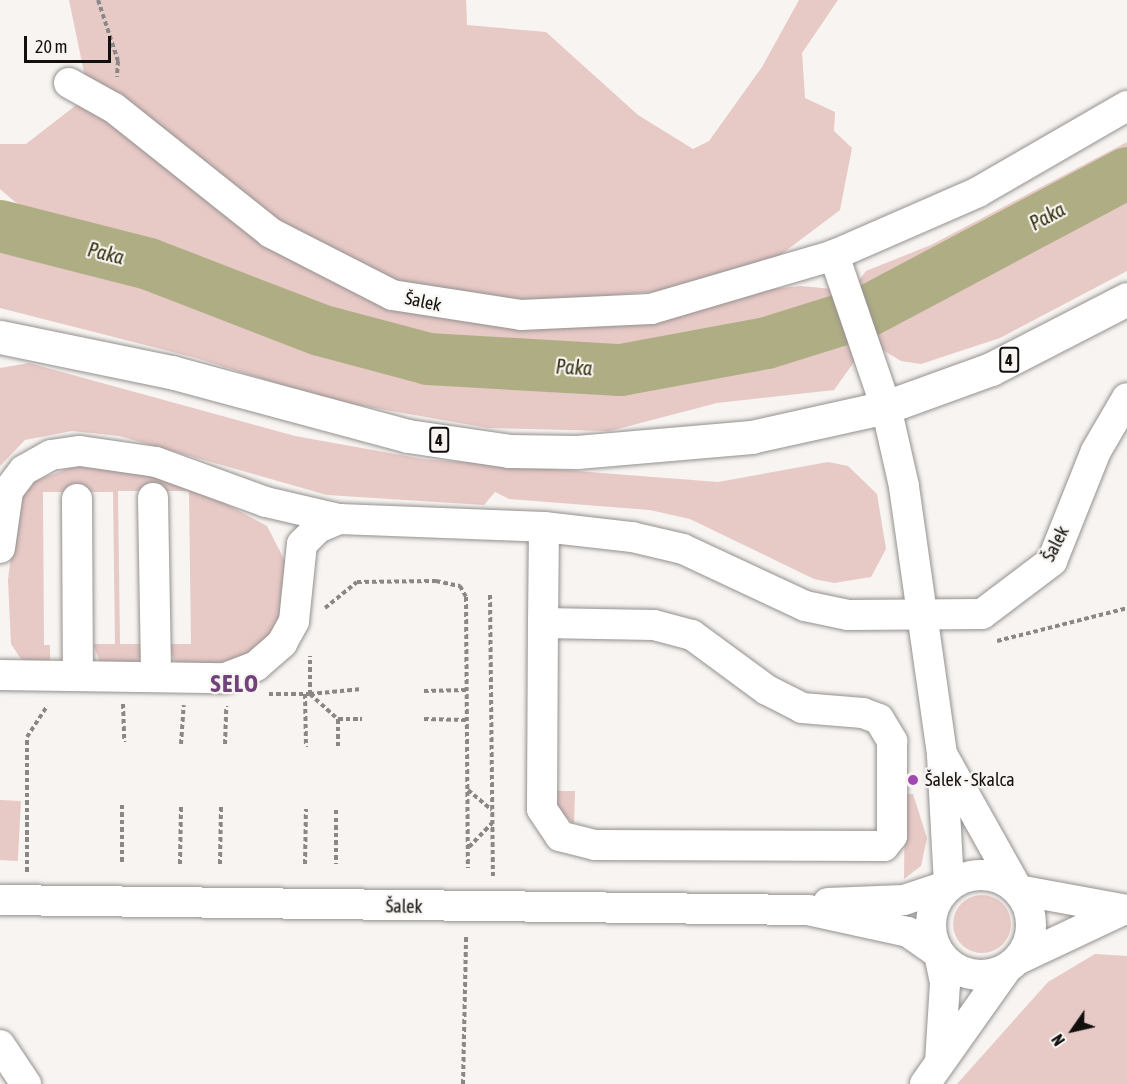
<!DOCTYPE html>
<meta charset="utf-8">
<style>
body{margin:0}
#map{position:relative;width:1127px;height:1084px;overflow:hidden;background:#f7f4f1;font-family:"Asap Condensed",sans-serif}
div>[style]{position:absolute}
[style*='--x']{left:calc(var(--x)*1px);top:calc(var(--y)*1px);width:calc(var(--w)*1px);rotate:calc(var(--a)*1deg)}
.green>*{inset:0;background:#e7c9c6;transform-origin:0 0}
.round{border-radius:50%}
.river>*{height:52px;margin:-26px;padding:0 26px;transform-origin:26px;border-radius:26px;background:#afad83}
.path>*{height:4px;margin-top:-2px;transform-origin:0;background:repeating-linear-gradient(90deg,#8a8886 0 4.5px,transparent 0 7.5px)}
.roads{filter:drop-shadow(0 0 2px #94918f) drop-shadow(0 0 2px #94918f)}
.minor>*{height:30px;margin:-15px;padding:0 15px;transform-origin:15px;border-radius:15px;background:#fff}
.minor>.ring{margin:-15px;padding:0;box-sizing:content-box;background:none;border:30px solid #fff;border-radius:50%}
.major>*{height:33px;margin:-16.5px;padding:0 16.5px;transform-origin:16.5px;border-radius:16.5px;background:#fff}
.dots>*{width:16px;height:16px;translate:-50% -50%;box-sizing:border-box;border:3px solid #f7f4f1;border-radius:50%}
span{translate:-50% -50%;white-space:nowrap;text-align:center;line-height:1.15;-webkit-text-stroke:4.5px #f7f4f1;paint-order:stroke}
.shield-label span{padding:2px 4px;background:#f7f4f1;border:2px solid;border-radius:4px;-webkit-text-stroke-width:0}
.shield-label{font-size:16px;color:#11100f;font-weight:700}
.street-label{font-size:18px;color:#11100f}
.poi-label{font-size:18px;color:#11100f}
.left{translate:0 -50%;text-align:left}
.water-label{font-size:20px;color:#32300d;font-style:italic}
.district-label{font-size:24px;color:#70437a;font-weight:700;letter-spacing:1.5px}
.north{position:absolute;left:1043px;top:1000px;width:60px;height:60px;-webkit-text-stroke:4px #f7f4f1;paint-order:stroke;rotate:236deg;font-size:16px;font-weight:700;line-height:24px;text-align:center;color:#11100f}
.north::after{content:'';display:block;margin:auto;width:21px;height:27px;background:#11100f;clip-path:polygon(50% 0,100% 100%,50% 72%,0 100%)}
.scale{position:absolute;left:24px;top:36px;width:87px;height:27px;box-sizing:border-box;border:3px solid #11100f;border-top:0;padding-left:8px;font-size:18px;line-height:21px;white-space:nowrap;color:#11100f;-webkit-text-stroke:4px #f7f4f1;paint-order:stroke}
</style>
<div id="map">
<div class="green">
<i style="clip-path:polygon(69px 0,466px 0,467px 25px,546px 32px,638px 115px,693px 149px,709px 141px,762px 67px,799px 0,838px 0,802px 53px,805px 98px,835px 112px,834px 131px,852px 148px,840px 210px,775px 259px,677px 290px,517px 304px,385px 284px,242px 203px,85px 77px)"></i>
<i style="clip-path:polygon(80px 102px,97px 107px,265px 238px,452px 319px,801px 286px,833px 289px,842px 304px,762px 334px,613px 358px,436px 351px,363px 334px,334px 325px,334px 310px,151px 255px,142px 240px,49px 219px,15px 202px,0 189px,0 144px,26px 144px)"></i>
<i style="clip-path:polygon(1127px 142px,1127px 160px,947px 262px,858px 301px,853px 288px,866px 271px,931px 245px)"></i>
<i style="clip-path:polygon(1127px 191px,1127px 271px,1000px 338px,942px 357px,921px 364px,901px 361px,878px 347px,866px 327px)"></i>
<i style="clip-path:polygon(0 239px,105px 265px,346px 347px,439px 370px,645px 377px,763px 359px,851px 333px,859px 355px,834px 390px,717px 403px,610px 431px,488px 428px,329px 400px,196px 358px,0 308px)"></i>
<i style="clip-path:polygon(29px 363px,295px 436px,423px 459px,718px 482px,828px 462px,848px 466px,877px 494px,886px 549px,871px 577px,834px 583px,814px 579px,690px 519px,650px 510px,509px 499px,495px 492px,484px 505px,327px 495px,119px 436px,72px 431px,25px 440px,0 466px,0 368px)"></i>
<i style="clip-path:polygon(80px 464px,109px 464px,193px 486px,267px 526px,287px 565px,285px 620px,275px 636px,236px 665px,184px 668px,174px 660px,168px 644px,191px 644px,189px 491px,118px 491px,120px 644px,142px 644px,141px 656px,134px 664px,101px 665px,93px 644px,115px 644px,113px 492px,43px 492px,44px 645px,50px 645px,50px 668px,21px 659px,11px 644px,8px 580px,18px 496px,32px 482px)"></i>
<i style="clip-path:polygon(555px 791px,575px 791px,574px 824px,556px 808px)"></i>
<i style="clip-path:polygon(905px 794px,913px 794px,927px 838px,921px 866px,904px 879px)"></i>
<i style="left:0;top:800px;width:21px;height:60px;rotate:3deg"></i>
<i class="round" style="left:953px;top:895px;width:58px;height:58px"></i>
<i style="clip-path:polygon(1095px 954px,1127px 956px,1127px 1084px,957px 1084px,1048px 982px)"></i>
</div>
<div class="river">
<i style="--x:0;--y:226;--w:154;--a:14.3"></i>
<i style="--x:149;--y:264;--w:183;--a:21.1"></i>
<i style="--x:320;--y:330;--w:112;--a:15"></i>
<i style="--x:428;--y:359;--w:193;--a:3.3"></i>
<i style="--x:621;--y:370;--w:148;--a:-10.5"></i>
<i style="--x:767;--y:343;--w:104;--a:-17.4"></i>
<i style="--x:866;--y:312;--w:296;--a:-28"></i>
</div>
<div class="path">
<i style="--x:98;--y:0;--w:64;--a:71.8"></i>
<i style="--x:118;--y:61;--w:16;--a:94"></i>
<i style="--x:490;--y:595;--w:281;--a:89.4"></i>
<i style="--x:325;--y:608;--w:41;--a:-39.1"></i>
<i style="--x:357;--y:582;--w:79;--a:-0.7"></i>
<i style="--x:436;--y:581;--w:25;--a:12"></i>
<i style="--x:460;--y:586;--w:13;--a:61"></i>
<i style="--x:466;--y:597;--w:271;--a:89.6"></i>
<i style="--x:997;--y:641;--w:134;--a:-14.2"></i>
<i style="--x:424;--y:691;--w:43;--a:-1.3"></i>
<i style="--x:269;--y:694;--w:41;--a:0"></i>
<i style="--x:310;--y:694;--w:38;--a:-90"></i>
<i style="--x:305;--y:694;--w:53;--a:88.9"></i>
<i style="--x:310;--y:694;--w:38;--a:42"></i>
<i style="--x:338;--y:719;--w:29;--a:90"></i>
<i style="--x:310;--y:694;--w:52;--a:-5.5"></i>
<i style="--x:123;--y:704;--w:38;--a:88"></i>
<i style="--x:338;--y:719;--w:24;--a:0"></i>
<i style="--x:424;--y:719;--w:43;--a:1.3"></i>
<i style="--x:181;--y:744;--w:39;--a:-86"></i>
<i style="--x:225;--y:744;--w:38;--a:-88"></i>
<i style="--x:468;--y:790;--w:31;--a:40"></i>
<i style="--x:122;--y:805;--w:58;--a:90"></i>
<i style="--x:336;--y:810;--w:54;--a:90"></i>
<i style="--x:469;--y:847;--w:33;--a:-46"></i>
<i style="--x:180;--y:864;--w:58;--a:-89"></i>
<i style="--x:220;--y:864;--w:57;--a:-89"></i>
<i style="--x:305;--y:864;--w:55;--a:-89"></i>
<i style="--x:27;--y:872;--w:135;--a:-90"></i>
<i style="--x:27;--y:737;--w:37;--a:-57"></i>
<i style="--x:463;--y:1084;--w:149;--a:-88.8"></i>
</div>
<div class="roads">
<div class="minor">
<i style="--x:69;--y:83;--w:51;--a:29.1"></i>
<i style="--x:114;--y:108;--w:201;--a:38.5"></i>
<i style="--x:271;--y:233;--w:136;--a:27.1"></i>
<i style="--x:392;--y:295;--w:131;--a:8.8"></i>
<i style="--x:521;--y:315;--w:130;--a:-2.6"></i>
<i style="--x:651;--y:309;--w:191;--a:-16.4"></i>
<i style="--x:834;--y:255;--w:157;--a:-23.6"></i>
<i style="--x:978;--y:192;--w:172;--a:-30"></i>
<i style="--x:153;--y:498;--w:177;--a:89"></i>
<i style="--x:77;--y:499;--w:175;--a:89.7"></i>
<i style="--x:0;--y:548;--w:58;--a:-82"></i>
<i style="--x:8;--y:491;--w:26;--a:-53"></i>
<i style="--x:24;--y:470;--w:31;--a:-29"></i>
<i style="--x:51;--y:455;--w:29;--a:-8"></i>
<i style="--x:80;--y:451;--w:77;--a:8.2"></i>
<i style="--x:156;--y:462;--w:117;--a:20"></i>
<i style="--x:266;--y:502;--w:75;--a:13.1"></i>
<i style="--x:339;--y:519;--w:205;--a:2.2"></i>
<i style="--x:544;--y:527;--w:89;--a:6.5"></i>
<i style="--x:632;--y:537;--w:52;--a:13.2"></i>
<i style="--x:683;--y:549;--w:135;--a:25"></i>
<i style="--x:805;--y:606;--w:44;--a:11.8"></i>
<i style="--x:848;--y:615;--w:134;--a:-0.4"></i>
<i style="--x:982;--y:614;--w:88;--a:-37.1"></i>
<i style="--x:1052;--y:561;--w:118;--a:-68.2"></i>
<i style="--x:1096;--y:451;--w:61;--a:-59.7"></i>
<i style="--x:543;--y:623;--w:111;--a:1"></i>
<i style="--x:654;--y:625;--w:39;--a:15"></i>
<i style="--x:692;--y:635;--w:93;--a:36.3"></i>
<i style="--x:767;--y:690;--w:39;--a:27"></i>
<i style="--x:802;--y:708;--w:61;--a:4.7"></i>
<i style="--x:863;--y:713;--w:17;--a:21"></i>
<i style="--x:879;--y:719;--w:26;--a:59"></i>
<i style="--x:892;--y:741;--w:95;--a:90"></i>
<i style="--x:892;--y:836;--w:13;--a:129"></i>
<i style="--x:884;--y:846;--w:289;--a:-179.8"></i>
<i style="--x:595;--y:845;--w:36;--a:-166"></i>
<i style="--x:560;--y:836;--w:32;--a:-124"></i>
<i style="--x:542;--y:809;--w:186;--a:-89.7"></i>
<i style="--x:543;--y:623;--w:96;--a:-89.4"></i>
<i style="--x:0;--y:675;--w:225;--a:0.8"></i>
<i style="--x:225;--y:678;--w:33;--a:-21"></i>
<i style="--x:256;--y:666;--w:35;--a:-41"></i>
<i style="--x:282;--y:643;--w:25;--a:-61"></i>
<i style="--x:294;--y:621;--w:77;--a:-84.1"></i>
<i style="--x:302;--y:544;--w:23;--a:-45"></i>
<i style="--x:318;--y:528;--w:23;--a:-23"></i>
<i style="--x:942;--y:754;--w:156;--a:60.8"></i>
<i style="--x:1018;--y:890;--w:111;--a:10.4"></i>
<i class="ring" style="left:931px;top:875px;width:70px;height:70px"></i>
<i style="--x:0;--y:900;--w:808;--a:0.71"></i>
<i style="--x:808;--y:910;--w:102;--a:12.4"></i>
<i style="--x:908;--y:932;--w:38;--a:35"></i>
<i style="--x:939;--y:954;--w:30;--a:78"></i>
<i style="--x:945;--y:983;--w:79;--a:93.6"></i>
<i style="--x:828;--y:903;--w:76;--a:-2.3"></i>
<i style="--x:904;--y:900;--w:47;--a:-18.4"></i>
<i style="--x:949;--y:885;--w:131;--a:-93.1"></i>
<i style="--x:942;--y:754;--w:271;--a:-98.1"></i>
<i style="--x:904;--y:486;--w:81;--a:-102.8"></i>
<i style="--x:886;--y:407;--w:161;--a:-108.9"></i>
<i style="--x:1019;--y:959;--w:115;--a:-25.2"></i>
<i style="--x:0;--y:1045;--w:47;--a:56.3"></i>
<i style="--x:925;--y:1084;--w:142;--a:-54.7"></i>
</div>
<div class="major">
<i style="--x:0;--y:337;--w:175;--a:11.6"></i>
<i style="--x:171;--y:372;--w:245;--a:15.1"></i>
<i style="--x:408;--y:436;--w:102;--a:8.4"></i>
<i style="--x:509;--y:451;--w:68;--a:0.8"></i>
<i style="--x:577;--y:452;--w:175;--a:-4.9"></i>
<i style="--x:751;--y:437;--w:138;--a:-12.5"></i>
<i style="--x:886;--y:407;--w:112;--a:-19.9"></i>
<i style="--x:991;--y:369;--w:153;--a:-27.2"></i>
</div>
</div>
<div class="dots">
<i style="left:913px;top:780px;background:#a147b3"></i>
</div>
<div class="shield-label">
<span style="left:1009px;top:360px">4</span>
<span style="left:439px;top:440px">4</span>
</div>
<div class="street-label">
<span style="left:423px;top:302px;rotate:12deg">Šalek</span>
<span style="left:1056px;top:544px;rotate:-63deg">Šalek</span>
<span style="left:404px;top:907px;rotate:1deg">Šalek</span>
</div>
<div class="poi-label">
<span class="left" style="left:925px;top:780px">Šalek - Skalca</span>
</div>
<div class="water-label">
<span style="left:1047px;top:216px;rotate:-28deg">Paka</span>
<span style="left:106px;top:253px;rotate:14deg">Paka</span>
<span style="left:574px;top:367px;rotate:3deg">Paka</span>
</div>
<div class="district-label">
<span style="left:235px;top:684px">SELO</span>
</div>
<div class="north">N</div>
<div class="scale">20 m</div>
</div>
